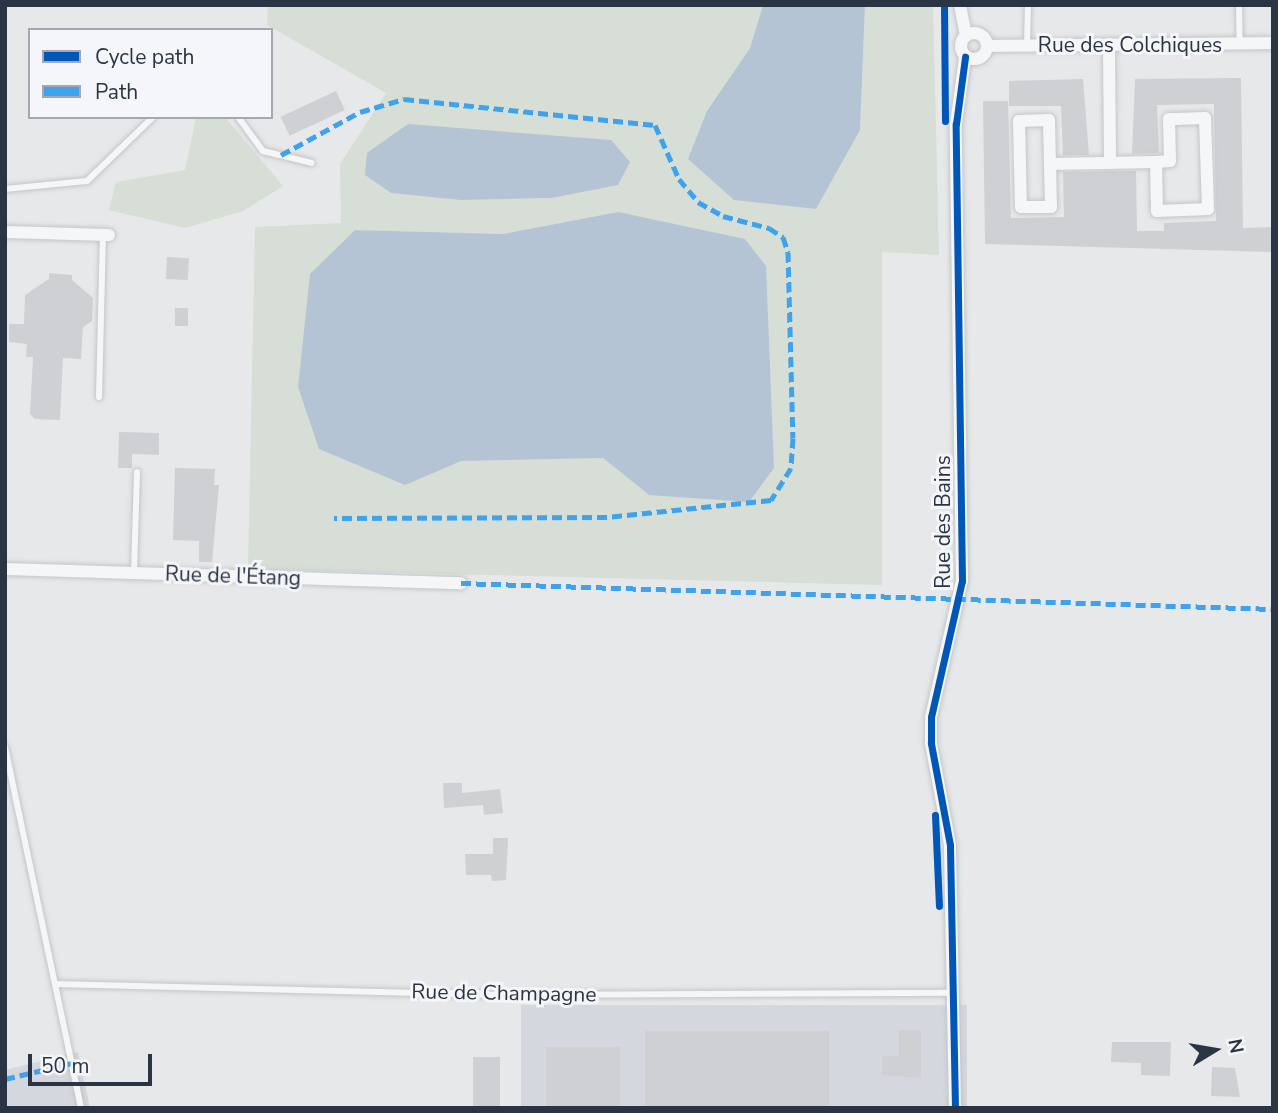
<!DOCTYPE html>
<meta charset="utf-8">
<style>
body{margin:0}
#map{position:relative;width:1278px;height:1113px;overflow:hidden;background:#e6e8ea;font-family:"Nunito Sans",sans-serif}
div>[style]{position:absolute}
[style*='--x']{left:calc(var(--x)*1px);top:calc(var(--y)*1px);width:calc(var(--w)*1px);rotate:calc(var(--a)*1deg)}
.built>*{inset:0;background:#d4d7dd;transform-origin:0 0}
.green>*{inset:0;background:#d6ded6}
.water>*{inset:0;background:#b4c4d5}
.building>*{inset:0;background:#ced0d3;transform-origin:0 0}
.roads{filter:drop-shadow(0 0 2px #c4c6c8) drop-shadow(0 0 2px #c4c6c8)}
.lane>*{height:6px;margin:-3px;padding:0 3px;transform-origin:3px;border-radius:3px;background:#f5f6f7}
.street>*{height:12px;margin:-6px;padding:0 6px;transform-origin:6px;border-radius:6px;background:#f5f6f7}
.street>.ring{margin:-6px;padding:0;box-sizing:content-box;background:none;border:12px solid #f5f6f7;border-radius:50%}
.quiet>*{height:5px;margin-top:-2.5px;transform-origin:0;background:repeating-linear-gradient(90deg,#3ea3ec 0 10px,transparent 0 15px)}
.cycleway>*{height:7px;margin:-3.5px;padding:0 3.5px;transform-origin:3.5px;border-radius:3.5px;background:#0057b8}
span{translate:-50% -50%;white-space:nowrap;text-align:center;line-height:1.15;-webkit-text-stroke:6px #f4f6f9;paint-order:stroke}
.street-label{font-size:21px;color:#2b3445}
.frame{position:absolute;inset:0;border:7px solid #2b3445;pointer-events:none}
.legend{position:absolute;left:28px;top:28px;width:245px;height:91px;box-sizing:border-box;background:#f4f6f9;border:2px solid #a4a8b1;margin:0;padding:9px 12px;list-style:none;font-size:21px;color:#2b3445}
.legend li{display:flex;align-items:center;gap:14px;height:35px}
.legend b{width:35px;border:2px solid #a4a8b1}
.north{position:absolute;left:1180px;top:1015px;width:70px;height:70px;-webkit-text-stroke:5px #f4f6f9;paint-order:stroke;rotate:79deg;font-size:19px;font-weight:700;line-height:28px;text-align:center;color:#2b3445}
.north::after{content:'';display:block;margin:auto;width:24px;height:32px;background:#2b3445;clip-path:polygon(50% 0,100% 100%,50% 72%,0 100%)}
.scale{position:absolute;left:28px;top:1054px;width:124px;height:32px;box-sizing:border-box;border:4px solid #2b3445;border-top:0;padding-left:9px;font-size:21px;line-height:24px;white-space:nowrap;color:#2b3445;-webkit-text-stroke:5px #f4f6f9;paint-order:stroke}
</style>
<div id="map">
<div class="built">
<i style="left:521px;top:1005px;width:446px;height:103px"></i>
<i style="clip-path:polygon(78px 1052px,90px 1108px,5px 1108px,5px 1070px)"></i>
</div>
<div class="green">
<i style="clip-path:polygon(evenodd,268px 5px,763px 5px,750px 48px,707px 111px,860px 130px,865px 5px,933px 5px,939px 255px,882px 252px,882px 585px,248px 569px,255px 227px,341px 223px,340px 164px,386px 93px,267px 25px,268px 5px,365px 175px,551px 198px,460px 200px,391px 193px,365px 175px,268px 5px,618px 212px,649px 495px,603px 458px,461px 461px,355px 230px,503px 234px,618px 212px)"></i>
<i style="clip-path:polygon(196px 117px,225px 117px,283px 186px,243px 211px,185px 228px,109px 210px,116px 182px,185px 170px)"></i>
</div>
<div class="water">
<i style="clip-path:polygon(763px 5px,865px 5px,860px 130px,816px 209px,734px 200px,688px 159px,707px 111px,750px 48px)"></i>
<i style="clip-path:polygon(408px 124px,611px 140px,630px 162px,618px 185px,551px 198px,460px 200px,391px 193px,365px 175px,367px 153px)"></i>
<i style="clip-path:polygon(618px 212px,745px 239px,766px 266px,774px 468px,749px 502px,649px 495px,603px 458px,461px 461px,405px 485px,319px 449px,298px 387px,310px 274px,355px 230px,503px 234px)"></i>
</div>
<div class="building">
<i style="clip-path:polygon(1241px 78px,1243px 228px,1273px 227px,1273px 252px,985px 244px,983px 101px,1008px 101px,1011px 218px,1064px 217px,1063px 172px,1136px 171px,1137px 231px,1164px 231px,1164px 223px,1216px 221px,1214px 104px,1157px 105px,1159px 153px,1132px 154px,1135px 79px)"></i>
<i style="clip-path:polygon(1083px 79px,1089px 155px,1063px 155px,1061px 106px,1009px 106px,1009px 81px)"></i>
<i style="left:336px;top:91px;width:21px;height:61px;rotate:65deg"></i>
<i style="left:167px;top:257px;width:22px;height:22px;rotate:3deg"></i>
<i style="clip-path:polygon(49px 273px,72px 275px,72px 280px,93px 298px,92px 321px,83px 327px,81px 359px,63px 358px,60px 420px,35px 419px,30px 414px,33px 357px,26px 357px,27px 344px,9px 342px,9px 324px,24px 324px,25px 295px,49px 279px)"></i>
<i style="left:175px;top:308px;width:13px;height:18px"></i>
<i style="clip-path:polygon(119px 432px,159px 433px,159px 455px,132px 454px,132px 468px,118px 468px)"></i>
<i style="clip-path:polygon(175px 468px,215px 469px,214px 485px,219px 485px,212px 562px,199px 562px,199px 541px,173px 540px)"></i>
<i style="clip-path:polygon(443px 783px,462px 783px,462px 793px,500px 789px,503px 813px,484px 815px,483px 805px,444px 808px)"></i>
<i style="clip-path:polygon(493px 838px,508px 838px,506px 880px,492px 881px,491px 875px,466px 875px,465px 854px,493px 854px)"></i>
<i style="clip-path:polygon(899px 1030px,921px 1030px,921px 1078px,882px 1075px,882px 1056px,899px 1056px)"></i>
<i style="left:829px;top:1031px;width:77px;height:184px;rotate:90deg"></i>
<i style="clip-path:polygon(1112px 1042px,1171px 1042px,1170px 1076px,1141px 1075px,1141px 1063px,1111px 1062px)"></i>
<i style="left:546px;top:1047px;width:74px;height:61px"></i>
<i style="left:473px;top:1057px;width:27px;height:51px"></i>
<i style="clip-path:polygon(1212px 1067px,1235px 1068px,1240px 1097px,1211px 1096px)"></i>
</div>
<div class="roads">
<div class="lane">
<i style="--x:1239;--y:5;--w:39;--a:89"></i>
<i style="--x:1027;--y:45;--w:40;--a:-88.6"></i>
<i style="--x:238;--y:117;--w:42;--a:53.7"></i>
<i style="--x:263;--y:151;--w:50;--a:13.8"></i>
<i style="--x:5;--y:189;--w:82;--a:-5.6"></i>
<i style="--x:87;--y:181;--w:92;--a:-44.1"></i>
<i style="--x:99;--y:397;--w:162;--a:-88.6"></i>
<i style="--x:134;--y:573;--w:101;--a:-88.3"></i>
<i style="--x:5;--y:747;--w:369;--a:78.1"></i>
<i style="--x:55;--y:984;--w:457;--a:1.4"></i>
<i style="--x:512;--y:995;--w:440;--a:-0.3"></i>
</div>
<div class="street">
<i style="--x:960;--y:5;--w:31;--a:79"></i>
<i class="ring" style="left:961px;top:33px;width:14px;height:14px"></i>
<i style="--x:1109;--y:45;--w:118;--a:89.5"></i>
<i style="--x:988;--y:46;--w:285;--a:-0.6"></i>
<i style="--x:1050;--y:164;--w:44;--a:-91.3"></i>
<i style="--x:1049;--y:120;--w:30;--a:178"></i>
<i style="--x:1019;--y:121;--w:86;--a:88.7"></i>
<i style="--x:1021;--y:207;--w:30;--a:0"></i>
<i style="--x:1051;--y:207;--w:43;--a:-91.3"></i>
<i style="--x:1050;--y:164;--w:106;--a:-1.1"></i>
<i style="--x:1156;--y:162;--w:49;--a:88.8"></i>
<i style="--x:1157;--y:211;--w:51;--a:-2.2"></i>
<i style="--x:1208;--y:209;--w:91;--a:-91.9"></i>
<i style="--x:1205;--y:118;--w:36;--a:178"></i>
<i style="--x:1169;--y:119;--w:42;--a:88.6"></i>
<i style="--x:1170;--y:161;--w:14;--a:176"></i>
<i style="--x:5;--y:232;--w:104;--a:1.7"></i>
<i style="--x:5;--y:569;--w:456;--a:1.8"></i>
<i style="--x:955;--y:1108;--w:263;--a:-91.1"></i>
<i style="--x:950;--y:845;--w:104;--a:-100.6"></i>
<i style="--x:931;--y:743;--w:26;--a:-90"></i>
<i style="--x:931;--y:717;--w:139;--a:-77.2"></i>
<i style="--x:962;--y:581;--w:457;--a:-90.8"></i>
<i style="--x:956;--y:124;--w:68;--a:-82.3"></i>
</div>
</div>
<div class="quiet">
<i style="--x:281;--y:155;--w:90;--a:-28.6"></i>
<i style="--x:360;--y:112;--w:46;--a:-16.5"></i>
<i style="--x:404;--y:99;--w:252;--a:5.9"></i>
<i style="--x:655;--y:125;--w:59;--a:66"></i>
<i style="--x:679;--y:179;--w:30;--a:50"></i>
<i style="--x:698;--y:202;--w:29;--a:29"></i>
<i style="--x:723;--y:216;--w:48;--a:14.6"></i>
<i style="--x:769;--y:228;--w:17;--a:33"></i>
<i style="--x:783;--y:237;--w:16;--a:72"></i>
<i style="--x:788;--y:252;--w:186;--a:88.5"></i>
<i style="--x:793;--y:438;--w:30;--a:94"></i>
<i style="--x:791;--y:468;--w:38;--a:122"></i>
<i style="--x:771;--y:500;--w:165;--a:174.1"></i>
<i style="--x:607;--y:517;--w:273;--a:179.8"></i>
<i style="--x:461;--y:583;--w:812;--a:1.83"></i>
<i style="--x:5;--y:1079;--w:69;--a:-13.4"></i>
</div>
<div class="cycleway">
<i style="--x:944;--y:5;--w:116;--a:89.5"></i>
<i style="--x:935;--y:815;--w:91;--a:87.5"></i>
<i style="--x:955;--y:1108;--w:263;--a:-91.1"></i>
<i style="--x:950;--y:845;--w:104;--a:-100.6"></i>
<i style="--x:931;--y:743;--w:26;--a:-90"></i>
<i style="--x:931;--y:717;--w:139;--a:-77.2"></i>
<i style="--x:962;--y:581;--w:457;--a:-90.8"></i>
<i style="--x:956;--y:124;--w:68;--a:-82.3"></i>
</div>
<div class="street-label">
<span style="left:1130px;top:45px">Rue des Colchiques</span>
<span style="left:943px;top:522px;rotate:-90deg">Rue des Bains</span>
<span style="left:233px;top:576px;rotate:2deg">Rue de l'Étang</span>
<span style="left:504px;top:993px;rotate:1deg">Rue de Champagne</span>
</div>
<div class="frame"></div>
<ul class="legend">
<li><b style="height:9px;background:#0057b8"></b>Cycle path</li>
<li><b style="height:9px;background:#3ea3ec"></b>Path</li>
</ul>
<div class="north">N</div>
<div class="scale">50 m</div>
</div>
